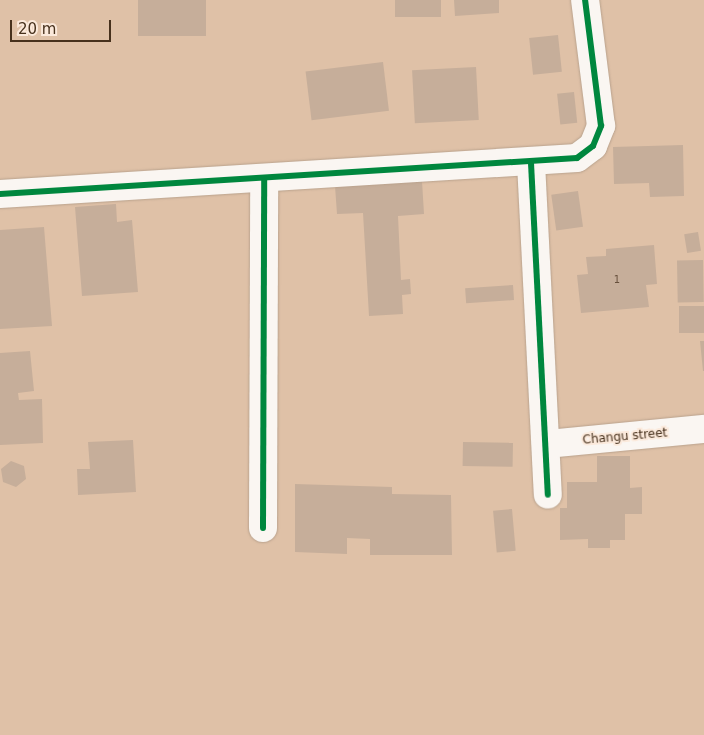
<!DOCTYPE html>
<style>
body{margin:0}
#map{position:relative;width:704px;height:735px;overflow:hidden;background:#dfc1a7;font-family:"DejaVu Sans",sans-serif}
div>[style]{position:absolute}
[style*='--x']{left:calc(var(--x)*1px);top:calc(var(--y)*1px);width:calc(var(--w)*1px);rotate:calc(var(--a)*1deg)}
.building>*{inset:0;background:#c6ae9a;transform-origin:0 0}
.roads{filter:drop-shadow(0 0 1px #b9a28d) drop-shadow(0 0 1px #b9a28d)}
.minor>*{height:28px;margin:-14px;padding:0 14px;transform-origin:14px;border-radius:14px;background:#faf6f2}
.cycleway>*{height:6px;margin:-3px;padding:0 3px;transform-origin:3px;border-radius:3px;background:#00873e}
span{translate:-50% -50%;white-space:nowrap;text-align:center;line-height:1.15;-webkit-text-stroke:4px #fbe9db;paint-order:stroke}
.number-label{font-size:10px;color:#67503c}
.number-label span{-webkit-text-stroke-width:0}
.street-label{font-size:12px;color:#47311d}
.scale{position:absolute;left:10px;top:20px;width:101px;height:22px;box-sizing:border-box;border:2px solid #47311d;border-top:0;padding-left:6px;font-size:15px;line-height:18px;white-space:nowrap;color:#47311d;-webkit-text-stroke:4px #fbe9db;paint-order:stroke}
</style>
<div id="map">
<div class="building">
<i style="left:138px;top:0;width:68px;height:36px"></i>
<i style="left:395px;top:0;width:46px;height:17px"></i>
<i style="clip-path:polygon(454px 0,499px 0,499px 13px,455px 16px)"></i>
<i style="left:558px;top:35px;width:37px;height:29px;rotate:84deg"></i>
<i style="left:383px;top:62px;width:49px;height:78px;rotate:83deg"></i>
<i style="left:476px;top:67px;width:53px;height:64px;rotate:87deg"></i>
<i style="left:574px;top:92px;width:31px;height:17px;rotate:84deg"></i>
<i style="clip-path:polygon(683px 145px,684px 196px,650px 197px,649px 183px,614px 184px,613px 147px)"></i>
<i style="clip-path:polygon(422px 181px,424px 214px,398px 216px,401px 280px,410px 279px,411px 294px,402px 295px,403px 314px,369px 316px,363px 213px,337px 214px,335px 186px)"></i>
<i style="left:578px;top:191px;width:36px;height:27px;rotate:82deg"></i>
<i style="clip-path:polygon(116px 204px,117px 222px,132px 220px,138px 292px,82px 296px,75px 207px)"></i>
<i style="clip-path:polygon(44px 227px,52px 326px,0 329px,0 230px)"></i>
<i style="left:698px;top:232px;width:19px;height:14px;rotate:81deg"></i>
<i style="clip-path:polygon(654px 245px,657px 284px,646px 285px,649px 307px,581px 313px,577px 275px,588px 274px,586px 257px,606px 256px,606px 249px)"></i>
<i style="left:703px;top:260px;width:42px;height:26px;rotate:89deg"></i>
<i style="left:513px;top:285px;width:15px;height:48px;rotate:86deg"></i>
<i style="left:704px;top:306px;width:27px;height:25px;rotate:90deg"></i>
<i style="clip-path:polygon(700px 341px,704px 341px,704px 371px,703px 371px)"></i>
<i style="clip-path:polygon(30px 351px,34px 391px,18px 393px,19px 400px,42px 399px,43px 443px,0 445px,0 353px)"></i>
<i style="clip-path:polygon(133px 440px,136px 492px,78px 495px,77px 469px,90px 469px,88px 442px)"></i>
<i style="left:463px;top:442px;width:50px;height:24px;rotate:1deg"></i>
<i style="clip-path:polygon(597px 456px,630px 456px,630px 488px,642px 487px,642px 514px,625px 514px,625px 540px,610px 540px,610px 548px,588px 548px,588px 539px,560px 540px,560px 508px,567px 508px,567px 482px,597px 482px)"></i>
<i style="clip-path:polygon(11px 461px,24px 466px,26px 479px,16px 487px,3px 482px,1px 469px)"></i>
<i style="clip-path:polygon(295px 484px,392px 487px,392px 494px,451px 495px,452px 555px,370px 555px,370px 539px,347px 538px,347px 554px,295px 552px)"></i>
<i style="left:512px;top:509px;width:42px;height:19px;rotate:85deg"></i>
</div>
<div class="roads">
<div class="minor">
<i style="--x:531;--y:163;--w:332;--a:87.1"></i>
<i style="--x:0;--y:194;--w:578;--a:-3.57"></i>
<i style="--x:577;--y:158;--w:20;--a:-37"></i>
<i style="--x:593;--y:146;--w:22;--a:-68"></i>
<i style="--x:601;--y:126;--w:127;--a:-97.2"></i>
<i style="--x:547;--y:444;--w:158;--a:-5.5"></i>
<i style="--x:263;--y:528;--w:350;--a:-89.8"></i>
</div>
</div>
<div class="cycleway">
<i style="--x:531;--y:163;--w:332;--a:87.1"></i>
<i style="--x:0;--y:194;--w:578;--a:-3.57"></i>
<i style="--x:577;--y:158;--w:20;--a:-37"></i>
<i style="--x:593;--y:146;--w:22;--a:-68"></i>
<i style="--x:601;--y:126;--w:127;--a:-97.2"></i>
<i style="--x:263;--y:528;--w:350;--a:-89.8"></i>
</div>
<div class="number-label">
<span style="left:617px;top:280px">1</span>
</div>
<div class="street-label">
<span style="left:625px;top:437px;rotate:-5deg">Changu street</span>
</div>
<div class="scale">20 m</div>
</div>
